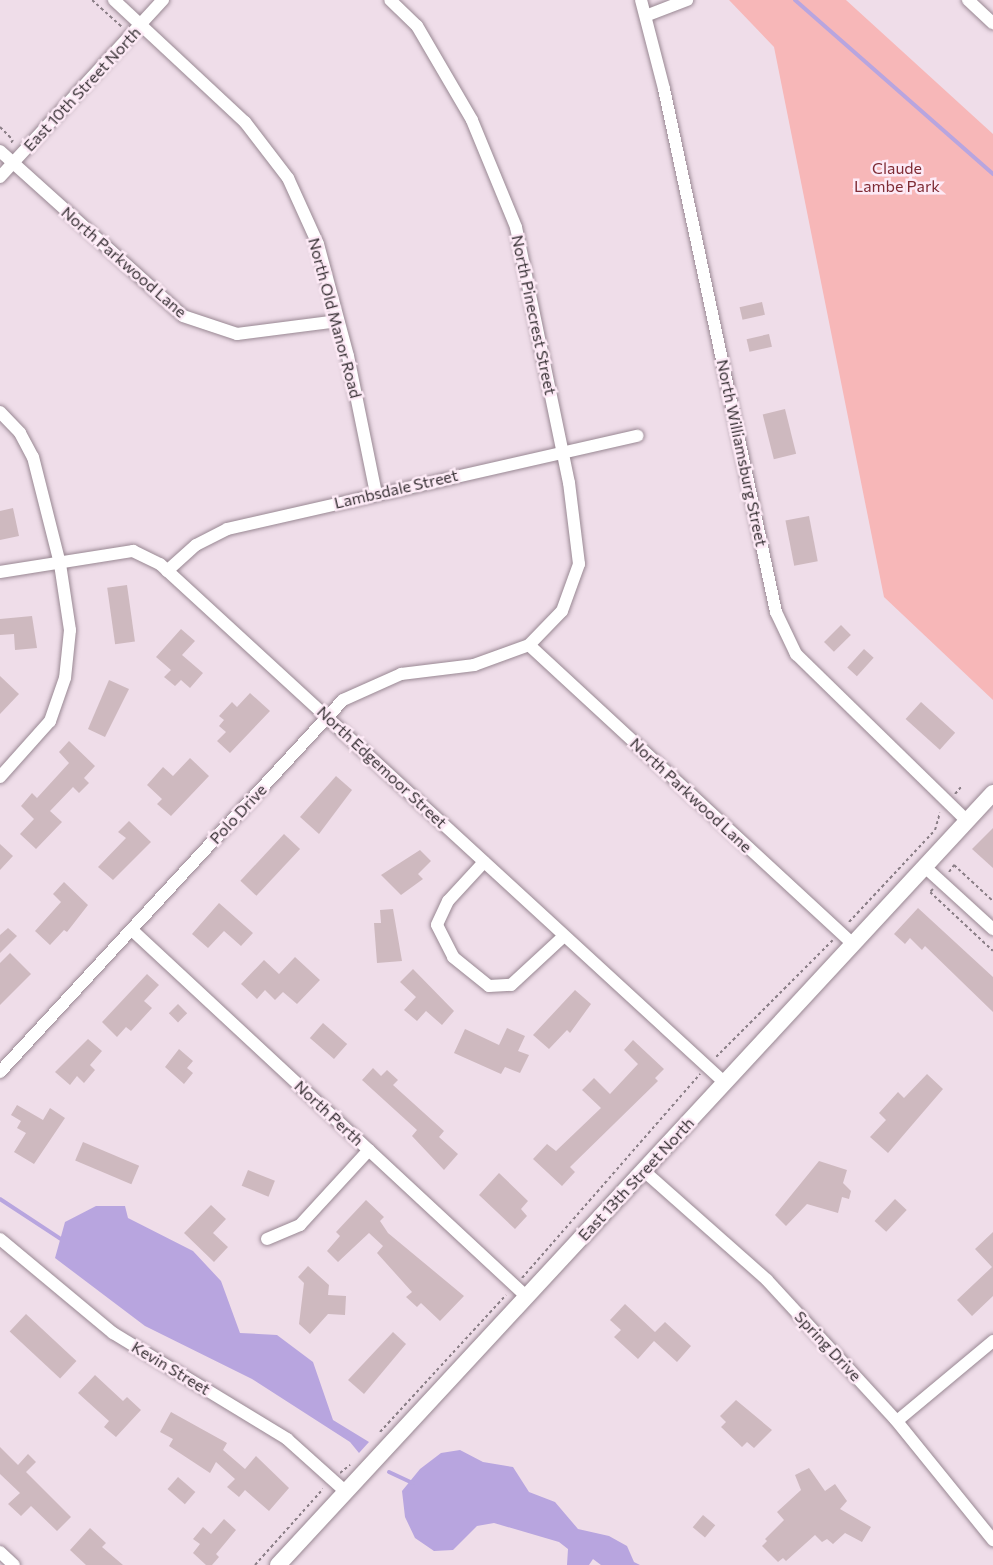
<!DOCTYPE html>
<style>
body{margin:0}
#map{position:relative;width:993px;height:1565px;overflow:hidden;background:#efdde9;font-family:Commissioner,sans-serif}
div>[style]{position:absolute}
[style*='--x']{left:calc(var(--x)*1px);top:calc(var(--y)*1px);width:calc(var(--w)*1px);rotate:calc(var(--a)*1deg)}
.green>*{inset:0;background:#f7b7b8}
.water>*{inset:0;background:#b8a5df}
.stream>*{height:4px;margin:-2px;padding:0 2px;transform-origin:2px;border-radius:2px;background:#b8a5df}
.building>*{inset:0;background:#ceb9bf;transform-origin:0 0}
.path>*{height:2px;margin-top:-1px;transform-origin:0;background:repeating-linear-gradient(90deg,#8a7e86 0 3px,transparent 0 6px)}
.roads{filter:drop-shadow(0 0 2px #998893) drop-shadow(0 0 2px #998893)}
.minor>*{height:12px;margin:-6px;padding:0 6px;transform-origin:6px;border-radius:6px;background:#fff}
.major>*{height:16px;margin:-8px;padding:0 8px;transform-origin:8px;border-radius:8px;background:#fff}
span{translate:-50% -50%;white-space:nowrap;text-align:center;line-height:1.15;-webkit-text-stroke:5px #fdeaf6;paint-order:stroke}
.street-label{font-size:16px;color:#373034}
.park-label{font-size:16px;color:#7f2c35}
</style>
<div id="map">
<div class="green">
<i style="clip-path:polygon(729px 0,846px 0,993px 134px,993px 700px,884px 597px,774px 47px)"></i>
</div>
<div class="water">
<i style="clip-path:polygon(96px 1206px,125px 1206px,128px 1218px,193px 1251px,221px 1281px,240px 1333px,277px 1335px,313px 1362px,333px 1420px,369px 1442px,359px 1453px,350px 1442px,252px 1379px,145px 1326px,55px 1258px,65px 1222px)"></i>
<i style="clip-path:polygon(460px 1450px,483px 1462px,513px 1467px,529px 1492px,555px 1502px,578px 1529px,609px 1536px,627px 1546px,634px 1562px,640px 1565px,601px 1565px,593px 1559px,589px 1565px,567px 1565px,568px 1549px,559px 1542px,494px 1523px,477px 1526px,453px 1550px,434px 1551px,415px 1538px,405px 1517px,402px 1491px,420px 1469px,441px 1453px)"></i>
</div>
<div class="stream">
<i style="--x:795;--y:0;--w:264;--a:41.3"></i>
<i style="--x:0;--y:1199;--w:73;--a:33.3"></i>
<i style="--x:389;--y:1472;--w:26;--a:25"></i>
</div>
<div class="building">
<i style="left:762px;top:302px;width:13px;height:23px;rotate:77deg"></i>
<i style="left:769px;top:334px;width:13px;height:23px;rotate:77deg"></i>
<i style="left:785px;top:409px;width:46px;height:23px;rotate:76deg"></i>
<i style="clip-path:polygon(13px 508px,19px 536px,0 540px,0 511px)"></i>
<i style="left:809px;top:516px;width:46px;height:24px;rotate:79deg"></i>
<i style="left:127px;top:585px;width:57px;height:20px;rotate:82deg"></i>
<i style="clip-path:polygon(32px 616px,37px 648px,15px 650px,14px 634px,0 635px,0 619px)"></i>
<i style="left:841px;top:625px;width:14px;height:24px;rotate:45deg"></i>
<i style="clip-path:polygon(181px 629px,195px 641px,182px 655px,203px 673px,190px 688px,181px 680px,175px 686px,164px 677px,171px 670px,156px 657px)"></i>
<i style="left:864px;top:649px;width:13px;height:25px;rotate:42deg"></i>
<i style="clip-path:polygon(0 676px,19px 694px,0 714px)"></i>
<i style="clip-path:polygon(109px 680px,129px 689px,105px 737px,88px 729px)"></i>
<i style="clip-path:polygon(250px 693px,270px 711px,230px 753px,217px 741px,226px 732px,219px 726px,224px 720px,219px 716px,232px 702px,237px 707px)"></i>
<i style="left:921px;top:702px;width:46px;height:23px;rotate:42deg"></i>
<i style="clip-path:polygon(69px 741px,95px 766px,84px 778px,89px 783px,79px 793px,73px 787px,50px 811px,62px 822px,36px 849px,20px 834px,34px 819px,21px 806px,32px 793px,37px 798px,69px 763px,59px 752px)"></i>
<i style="clip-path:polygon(190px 758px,209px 776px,171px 816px,157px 804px,162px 799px,147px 785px,163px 767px,173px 776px)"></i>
<i style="clip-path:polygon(336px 776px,352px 790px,319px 834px,300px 817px)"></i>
<i style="clip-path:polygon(129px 821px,151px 842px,113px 880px,98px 867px,126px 838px,118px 832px)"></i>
<i style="clip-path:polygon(993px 828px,993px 868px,972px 849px)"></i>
<i style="left:284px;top:834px;width:22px;height:64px;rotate:43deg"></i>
<i style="clip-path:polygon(0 844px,13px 856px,0 870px)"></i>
<i style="clip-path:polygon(420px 850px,431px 861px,418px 874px,423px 879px,401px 895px,381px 875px)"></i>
<i style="clip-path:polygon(64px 882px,88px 905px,67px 932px,64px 930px,50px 945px,35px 931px,61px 902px,53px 894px)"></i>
<i style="clip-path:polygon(219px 903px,253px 933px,241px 946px,224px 931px,208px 948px,192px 934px)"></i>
<i style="clip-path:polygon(918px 908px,993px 977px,993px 1012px,925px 946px,922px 950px,910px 938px,905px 944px,894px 934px)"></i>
<i style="clip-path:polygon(393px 909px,402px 961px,377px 963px,374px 923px,381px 923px,380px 910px)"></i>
<i style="clip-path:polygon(8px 928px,17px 936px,0 953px,0 935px)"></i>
<i style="clip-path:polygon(10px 953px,31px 974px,0 1005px,0 963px)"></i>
<i style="clip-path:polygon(295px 957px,320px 980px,297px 1004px,283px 992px,275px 1000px,265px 990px,257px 999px,241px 984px,264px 960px,279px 974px)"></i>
<i style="clip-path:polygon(413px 969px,454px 1011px,442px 1025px,426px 1011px,417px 1021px,404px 1010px,416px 997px,400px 982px)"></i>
<i style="clip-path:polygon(147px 974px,159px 985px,144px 1001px,152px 1008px,131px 1031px,126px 1027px,117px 1037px,102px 1022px)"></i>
<i style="clip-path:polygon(575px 990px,591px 1004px,570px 1033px,567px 1030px,549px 1049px,533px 1035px)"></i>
<i style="left:178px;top:1004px;width:13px;height:13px;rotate:45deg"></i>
<i style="left:323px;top:1023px;width:32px;height:20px;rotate:41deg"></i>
<i style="clip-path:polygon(507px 1028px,525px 1036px,518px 1051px,529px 1055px,520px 1073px,505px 1067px,501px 1074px,454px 1053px,465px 1029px,499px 1045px)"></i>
<i style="clip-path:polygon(88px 1039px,102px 1051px,90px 1065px,95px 1070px,84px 1083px,77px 1076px,70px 1085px,55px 1072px)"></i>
<i style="clip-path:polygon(633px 1040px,664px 1069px,655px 1078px,658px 1081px,570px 1167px,575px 1172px,562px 1186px,533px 1159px,547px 1144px,556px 1151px,601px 1108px,582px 1090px,594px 1078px,610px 1094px,638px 1064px,624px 1050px)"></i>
<i style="clip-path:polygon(179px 1049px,193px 1061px,187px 1068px,193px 1073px,184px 1084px,165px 1067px)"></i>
<i style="clip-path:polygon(373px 1068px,381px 1076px,387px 1070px,398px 1080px,393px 1085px,444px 1131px,439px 1137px,458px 1154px,444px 1170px,412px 1136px,417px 1130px,362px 1080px)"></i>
<i style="clip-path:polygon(927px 1074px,943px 1089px,888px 1153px,870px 1137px,886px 1120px,879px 1113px,898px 1092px,904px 1098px)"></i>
<i style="clip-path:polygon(17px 1105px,43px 1120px,50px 1108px,65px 1118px,34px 1164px,14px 1152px,26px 1133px,17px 1128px,21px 1121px,11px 1115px)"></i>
<i style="left:83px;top:1142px;width:61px;height:20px;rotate:23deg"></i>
<i style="clip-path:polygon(819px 1161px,847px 1170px,843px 1183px,851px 1191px,849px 1199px,842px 1197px,838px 1213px,807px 1204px,786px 1226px,775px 1215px)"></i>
<i style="left:248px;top:1170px;width:29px;height:17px;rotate:22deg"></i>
<i style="clip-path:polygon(499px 1173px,528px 1201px,521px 1209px,527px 1216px,515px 1229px,479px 1195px)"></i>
<i style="left:895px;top:1199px;width:16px;height:30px;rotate:43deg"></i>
<i style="clip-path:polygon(366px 1200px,384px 1217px,380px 1221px,388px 1233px,464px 1296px,440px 1321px,421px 1303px,417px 1307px,406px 1297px,412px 1292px,377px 1253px,383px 1246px,369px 1233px,338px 1262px,327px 1251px,340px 1236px,336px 1232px)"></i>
<i style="clip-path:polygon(211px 1205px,226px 1219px,213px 1233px,228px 1247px,214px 1262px,184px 1233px)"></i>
<i style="clip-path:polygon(993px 1232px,993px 1296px,972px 1316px,957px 1300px,992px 1267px,975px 1249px)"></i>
<i style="clip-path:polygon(308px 1266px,329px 1285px,328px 1295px,346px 1296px,345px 1315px,328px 1314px,310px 1334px,299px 1324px,304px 1283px,298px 1277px)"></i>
<i style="clip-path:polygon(625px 1304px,655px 1332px,665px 1322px,691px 1346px,677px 1362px,654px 1341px,638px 1359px,614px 1337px,621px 1330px,610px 1320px)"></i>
<i style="left:26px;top:1314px;width:69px;height:24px;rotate:43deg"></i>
<i style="clip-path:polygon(393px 1332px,406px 1344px,364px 1394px,348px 1380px)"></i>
<i style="clip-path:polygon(95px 1375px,123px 1401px,127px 1397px,141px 1410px,116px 1437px,104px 1427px,109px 1421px,78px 1393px)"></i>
<i style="clip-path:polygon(736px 1400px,772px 1430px,754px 1448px,747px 1442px,742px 1447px,721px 1427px,726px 1422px,720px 1416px)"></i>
<i style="clip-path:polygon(171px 1412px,227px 1443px,223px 1450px,245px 1469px,256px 1456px,289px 1488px,269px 1511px,245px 1490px,239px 1497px,227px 1487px,235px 1479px,216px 1462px,210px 1473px,169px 1446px,173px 1439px,160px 1432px)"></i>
<i style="clip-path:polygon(0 1447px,18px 1465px,28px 1454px,36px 1462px,26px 1472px,71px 1517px,57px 1531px,31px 1506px,21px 1516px,8px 1504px,20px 1493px,0 1474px)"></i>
<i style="clip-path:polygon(809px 1468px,825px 1491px,835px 1484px,847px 1501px,840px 1509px,871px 1527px,862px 1542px,845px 1533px,833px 1544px,827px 1539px,822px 1542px,815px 1535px,786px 1561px,783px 1558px,778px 1562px,762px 1546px,767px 1541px,765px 1539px,784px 1520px,777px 1512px,801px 1490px,795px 1475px)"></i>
<i style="left:178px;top:1477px;width:23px;height:16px;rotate:41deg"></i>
<i style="left:703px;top:1515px;width:16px;height:16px;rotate:40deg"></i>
<i style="clip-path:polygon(224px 1519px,236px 1530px,216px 1554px,219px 1557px,212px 1565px,206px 1565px,193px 1553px,200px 1544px,193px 1539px,203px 1527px,211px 1534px)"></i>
<i style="clip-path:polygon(90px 1528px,106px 1543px,102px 1547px,123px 1565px,86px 1565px,70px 1550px)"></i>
</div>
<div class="path">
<i style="--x:92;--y:0;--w:40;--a:42"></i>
<i style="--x:0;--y:127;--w:18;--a:45"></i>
<i style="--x:13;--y:140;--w:5;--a:127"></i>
<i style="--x:955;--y:794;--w:11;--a:-49"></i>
<i style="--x:949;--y:872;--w:9;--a:-54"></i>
<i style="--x:954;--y:865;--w:53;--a:42.7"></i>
<i style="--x:933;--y:889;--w:4;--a:135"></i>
<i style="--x:930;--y:892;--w:86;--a:43.1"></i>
<i style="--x:849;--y:922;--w:126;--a:-46.9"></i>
<i style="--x:935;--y:830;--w:18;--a:-74"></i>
<i style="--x:716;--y:1057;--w:165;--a:-45"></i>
<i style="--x:522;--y:1278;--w:271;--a:-48.9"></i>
<i style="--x:380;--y:1432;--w:186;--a:-47.4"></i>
<i style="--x:340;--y:1473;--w:13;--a:-39"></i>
<i style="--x:255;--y:1565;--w:102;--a:-48.2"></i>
</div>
<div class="roads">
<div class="minor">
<i style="--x:114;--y:0;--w:179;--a:43"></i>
<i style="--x:245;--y:122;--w:71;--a:52.5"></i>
<i style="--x:288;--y:178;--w:72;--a:65.6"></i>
<i style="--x:318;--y:244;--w:116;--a:75"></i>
<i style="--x:348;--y:356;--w:141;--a:78.5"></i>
<i style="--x:641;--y:0;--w:92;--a:75.5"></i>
<i style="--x:664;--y:89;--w:535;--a:77.91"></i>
<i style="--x:776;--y:612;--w:47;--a:64.5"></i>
<i style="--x:796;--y:654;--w:239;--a:44.3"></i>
<i style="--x:968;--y:0;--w:34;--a:43"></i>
<i style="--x:648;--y:15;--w:42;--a:-21"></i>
<i style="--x:0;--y:151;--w:246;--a:42"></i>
<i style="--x:183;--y:316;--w:57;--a:18.4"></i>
<i style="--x:237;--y:334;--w:102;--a:-7.3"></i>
<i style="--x:0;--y:177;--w:241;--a:-47.4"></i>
<i style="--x:0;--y:412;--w:29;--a:46"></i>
<i style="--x:20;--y:433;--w:27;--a:62"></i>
<i style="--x:33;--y:457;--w:110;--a:75.8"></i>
<i style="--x:60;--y:564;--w:67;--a:81.4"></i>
<i style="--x:70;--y:630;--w:48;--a:95.9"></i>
<i style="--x:65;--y:678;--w:46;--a:109.2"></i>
<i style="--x:50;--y:721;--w:75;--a:131.8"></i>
<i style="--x:167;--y:571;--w:39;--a:-42"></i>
<i style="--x:196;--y:545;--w:35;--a:-27"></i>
<i style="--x:227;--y:529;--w:421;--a:-12.8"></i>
<i style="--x:0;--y:572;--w:135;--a:-9"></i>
<i style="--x:133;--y:551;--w:30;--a:26"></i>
<i style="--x:160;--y:564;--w:767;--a:42.57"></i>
<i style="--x:529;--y:645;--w:441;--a:42.7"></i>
<i style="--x:484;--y:862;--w:53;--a:132.7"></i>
<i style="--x:448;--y:901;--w:26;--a:115"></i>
<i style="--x:437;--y:925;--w:36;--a:63"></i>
<i style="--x:453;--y:957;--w:46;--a:38.9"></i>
<i style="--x:489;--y:986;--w:22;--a:-3"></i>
<i style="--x:511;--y:985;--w:72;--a:-42.8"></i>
<i style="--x:925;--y:867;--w:92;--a:42.4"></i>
<i style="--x:132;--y:930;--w:539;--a:42.9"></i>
<i style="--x:0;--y:1072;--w:506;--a:-47.32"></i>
<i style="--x:343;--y:700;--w:64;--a:-24.1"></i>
<i style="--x:401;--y:674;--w:74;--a:-7"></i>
<i style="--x:474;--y:665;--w:59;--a:-20"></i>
<i style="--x:529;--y:645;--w:47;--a:-45.9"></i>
<i style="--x:562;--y:611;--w:50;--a:-70.1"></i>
<i style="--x:579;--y:564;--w:82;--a:-97"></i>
<i style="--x:569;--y:483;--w:261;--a:-101.7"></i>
<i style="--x:516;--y:227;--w:116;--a:-112.4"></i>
<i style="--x:472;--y:120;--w:109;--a:-120.3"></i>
<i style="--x:417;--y:26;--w:37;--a:-136"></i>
<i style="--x:644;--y:1171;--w:164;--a:41.5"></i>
<i style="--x:767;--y:1280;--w:189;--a:47.4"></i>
<i style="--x:895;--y:1419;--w:156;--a:51"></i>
<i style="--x:0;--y:1239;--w:147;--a:39.8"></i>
<i style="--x:113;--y:1333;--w:204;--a:31.3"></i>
<i style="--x:287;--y:1439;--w:79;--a:41.9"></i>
<i style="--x:267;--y:1239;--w:36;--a:-23"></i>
<i style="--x:300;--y:1225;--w:102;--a:-47.4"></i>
<i style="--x:897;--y:1421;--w:125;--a:-39.8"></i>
<i style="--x:0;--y:1552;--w:19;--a:43"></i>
</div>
<div class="major">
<i style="--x:278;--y:1565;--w:1052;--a:-47.2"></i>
</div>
</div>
<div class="street-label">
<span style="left:82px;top:89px;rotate:-47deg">East 10th Street North</span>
<span style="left:124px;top:262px;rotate:41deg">North Parkwood Lane</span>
<span style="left:534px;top:315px;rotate:78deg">North Pinecrest Street</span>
<span style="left:335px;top:318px;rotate:75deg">North Old Manor Road</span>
<span style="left:742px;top:453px;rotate:78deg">North Williamsburg Street</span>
<span style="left:396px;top:489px;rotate:-13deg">Lambsdale Street</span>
<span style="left:382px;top:767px;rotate:43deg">North Edgemoor Street</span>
<span style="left:691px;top:795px;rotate:43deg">North Parkwood Lane</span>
<span style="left:238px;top:814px;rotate:-47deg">Polo Drive</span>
<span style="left:329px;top:1113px;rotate:43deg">North Perth</span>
<span style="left:636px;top:1179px;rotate:-47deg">East 13th Street North</span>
<span style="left:828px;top:1346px;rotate:47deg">Spring Drive</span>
<span style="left:171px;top:1368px;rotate:31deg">Kevin Street</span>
</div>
<div class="park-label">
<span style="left:897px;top:177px">Claude<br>Lambe Park</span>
</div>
</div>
